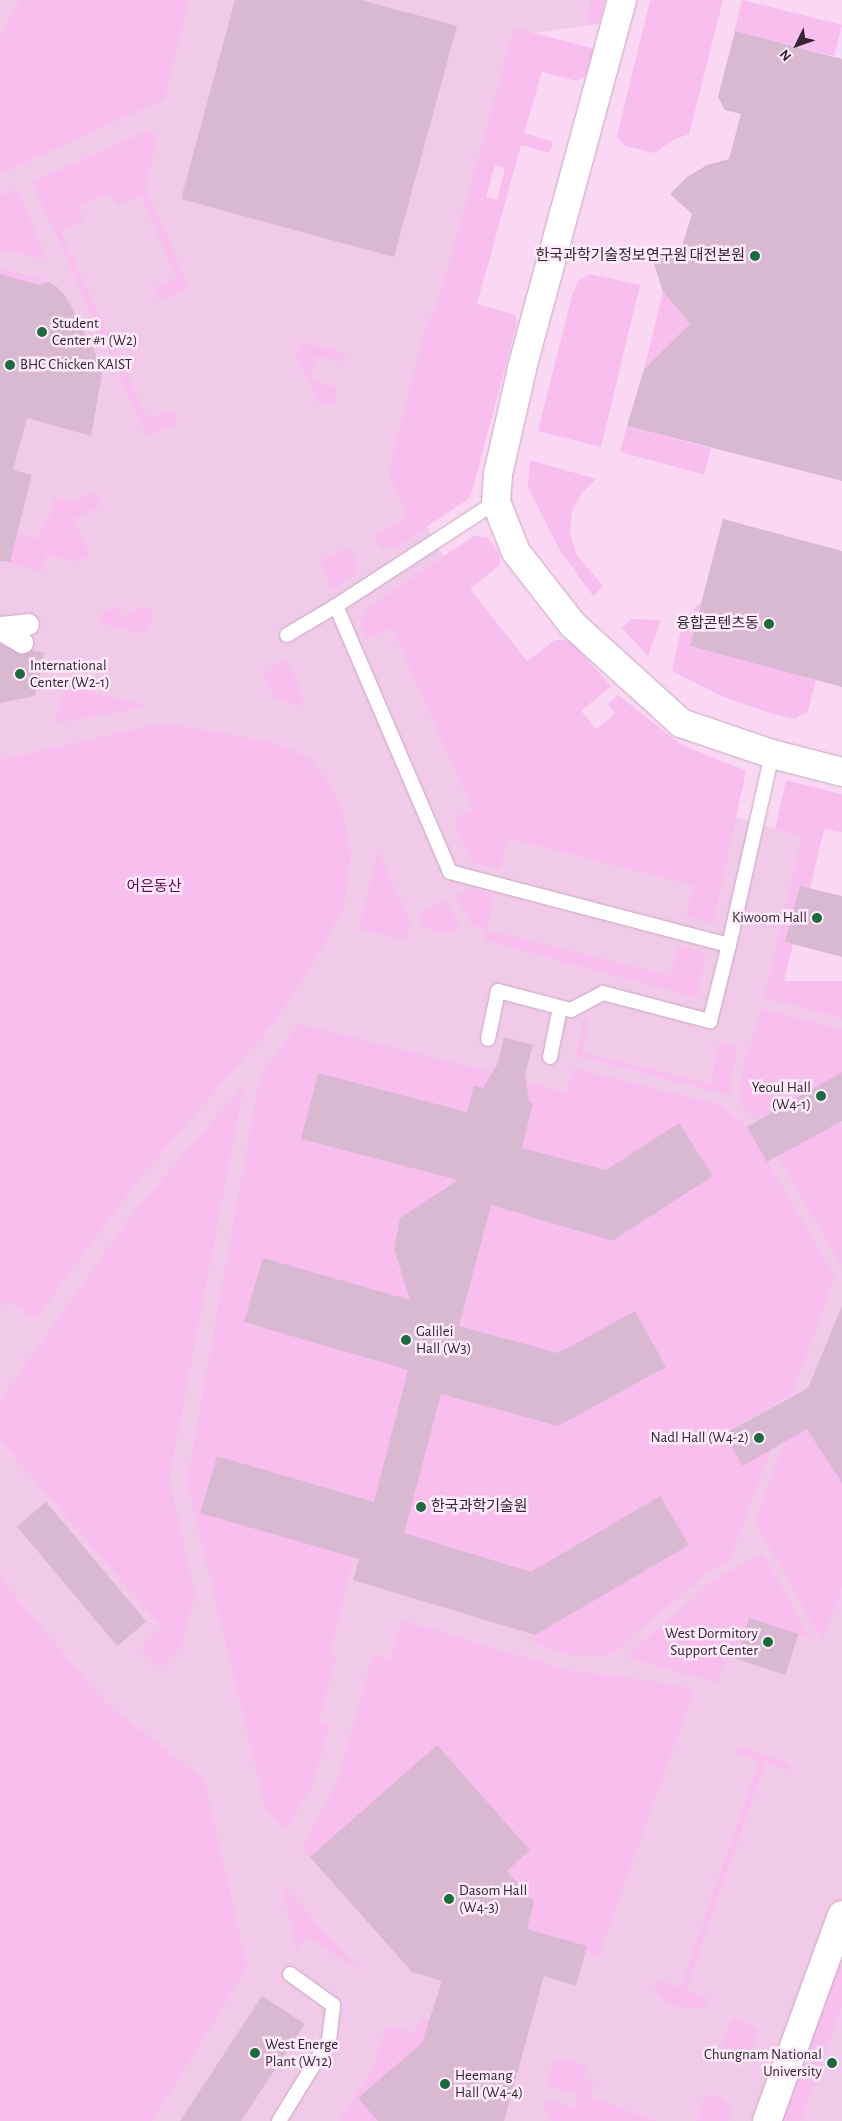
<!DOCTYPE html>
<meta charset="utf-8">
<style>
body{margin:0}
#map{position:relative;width:842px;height:2121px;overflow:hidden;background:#fad8f3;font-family:"Alegreya Sans","Noto Sans KR",sans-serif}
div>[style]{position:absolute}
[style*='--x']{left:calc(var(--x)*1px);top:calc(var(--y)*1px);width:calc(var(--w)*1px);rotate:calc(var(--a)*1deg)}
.built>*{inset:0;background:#f1cae9}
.green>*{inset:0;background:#f8beed;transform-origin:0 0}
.building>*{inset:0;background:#d9b8d2;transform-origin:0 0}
.roads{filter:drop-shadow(0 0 1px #c8a8c2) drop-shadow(0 0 1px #c8a8c2)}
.service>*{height:14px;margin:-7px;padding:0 7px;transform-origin:7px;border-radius:7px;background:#fff}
.pedestrian>*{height:21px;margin:-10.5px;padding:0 10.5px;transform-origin:10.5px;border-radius:10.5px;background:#fff}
.minor>*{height:28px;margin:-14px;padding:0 14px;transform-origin:14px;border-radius:14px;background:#fff}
.dots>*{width:14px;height:14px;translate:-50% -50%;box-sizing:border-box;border:2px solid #feeafa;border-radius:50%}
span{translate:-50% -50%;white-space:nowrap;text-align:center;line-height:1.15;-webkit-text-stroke:5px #feeafa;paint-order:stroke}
.poi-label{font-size:15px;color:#322630}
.right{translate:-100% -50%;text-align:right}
.left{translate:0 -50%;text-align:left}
.park-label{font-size:15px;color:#62005a}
.north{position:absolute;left:772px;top:20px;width:50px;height:50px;-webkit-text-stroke:4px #feeafa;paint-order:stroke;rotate:228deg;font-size:14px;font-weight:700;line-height:20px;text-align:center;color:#322630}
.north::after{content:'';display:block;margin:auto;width:18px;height:22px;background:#322630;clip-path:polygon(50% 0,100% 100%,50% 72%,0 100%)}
</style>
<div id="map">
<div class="built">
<i style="clip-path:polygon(0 0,605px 0,599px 24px,531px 33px,509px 100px,457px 308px,427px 527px,457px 581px,574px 732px,737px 818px,802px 836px,766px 990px,842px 1009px,842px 2121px,0 2121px)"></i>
</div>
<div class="green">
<i style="clip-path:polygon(20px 0,189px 0,164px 99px,0 174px,0 36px)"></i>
<i style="clip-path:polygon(591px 0,605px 0,599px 24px,586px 21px)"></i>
<i style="clip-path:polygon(650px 0,723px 0,689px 134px,673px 140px,655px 153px,625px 146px,617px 136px)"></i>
<i style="left:742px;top:0;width:103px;height:32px;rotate:14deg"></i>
<i style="clip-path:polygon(evenodd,514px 28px,595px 49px,586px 75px,577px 81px,542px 72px,524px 133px,553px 142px,550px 153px,521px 145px,477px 304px,515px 315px,517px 322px,472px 492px,467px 500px,392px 550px,383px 549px,376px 542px,376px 534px,399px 524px,406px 513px,390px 476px,391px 463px,425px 330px,441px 293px,514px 28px,495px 165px,505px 168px,497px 200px,486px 197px,495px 165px)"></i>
<i style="clip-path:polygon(147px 131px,155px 133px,157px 139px,145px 187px,189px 287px,162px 300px,153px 296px,157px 287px,177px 277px,140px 195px,117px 205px,110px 192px,78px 206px,84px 219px,60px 231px,148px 419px,167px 411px,173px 411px,177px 416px,174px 425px,147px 436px,32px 182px)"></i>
<i style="clip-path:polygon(17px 189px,45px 255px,44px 259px,0 249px,0 196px)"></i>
<i style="clip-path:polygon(0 268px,49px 282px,39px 285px,0 274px)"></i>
<i style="clip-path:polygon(590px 274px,640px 285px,601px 447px,538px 431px,573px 292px,579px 280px)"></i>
<i style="clip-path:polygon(663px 292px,687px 321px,708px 334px,663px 351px,644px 369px)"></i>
<i style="clip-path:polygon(302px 342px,345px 354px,346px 360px,343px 362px,316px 356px,310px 380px,336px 387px,335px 403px,330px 406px,320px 405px,295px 354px)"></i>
<i style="left:627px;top:426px;width:87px;height:27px;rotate:15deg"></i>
<i style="clip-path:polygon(530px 460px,596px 479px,581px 494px,572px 512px,570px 533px,576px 554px,603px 586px,593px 596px,561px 552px,528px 488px)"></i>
<i style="clip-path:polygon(91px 493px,100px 496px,100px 506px,73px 519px,89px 555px,76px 562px,46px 555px,42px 571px,9px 563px,17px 533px,39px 539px,44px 519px,49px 520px,55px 498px,70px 503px)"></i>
<i style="clip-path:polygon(474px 536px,487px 537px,499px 553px,500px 565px,470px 589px,527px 661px,555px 640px,569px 640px,611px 686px,581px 711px,596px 729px,615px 714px,608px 704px,618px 695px,680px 744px,746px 771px,713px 924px,686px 916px,693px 885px,507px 838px,500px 869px,474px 863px,467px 853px,455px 826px,459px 816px,473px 810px,392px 628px,367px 639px,360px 625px,368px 608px,379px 600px)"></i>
<i style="clip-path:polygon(346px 548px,356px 559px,357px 572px,332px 589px,320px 561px)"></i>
<i style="clip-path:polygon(701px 602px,690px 646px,816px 680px,808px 711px,795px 719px,770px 713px,724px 697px,672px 671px,683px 620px)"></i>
<i style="clip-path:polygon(117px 606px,122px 617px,143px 607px,149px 609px,153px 613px,148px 630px,141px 633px,101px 623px,100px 614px)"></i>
<i style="clip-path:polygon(631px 619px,661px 620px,648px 656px,622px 628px)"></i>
<i style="clip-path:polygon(285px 658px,304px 697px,299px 706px,275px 698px,263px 675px)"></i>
<i style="clip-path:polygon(64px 684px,140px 704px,143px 707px,59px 723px,56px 721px)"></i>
<i style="clip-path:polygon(163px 723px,275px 743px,308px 757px,330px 785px,343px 813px,351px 854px,344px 906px,315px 960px,274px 1023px,137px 1181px,35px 1320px,7px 1299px,0 1308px,0 760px)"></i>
<i style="clip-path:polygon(786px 780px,842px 794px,842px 832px,824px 829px,810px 889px,800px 886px,786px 941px,793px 944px,784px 981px,842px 981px,842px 1018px,764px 998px,802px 836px,775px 829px)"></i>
<i style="clip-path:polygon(378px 851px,410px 921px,406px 940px,359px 929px)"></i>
<i style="clip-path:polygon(471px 888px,494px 894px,487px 930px,671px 976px,678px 945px,706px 954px,697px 998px,484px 940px,486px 930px,472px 925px,456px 896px)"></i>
<i style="clip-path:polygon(446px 901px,460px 928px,449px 933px,424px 927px,417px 913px)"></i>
<i style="clip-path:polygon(761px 1009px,842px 1029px,842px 1072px,759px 1121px,738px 1103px,746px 1050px,749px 1051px)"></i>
<i style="clip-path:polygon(584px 1018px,589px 1019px,582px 1053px,711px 1084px,719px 1042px,737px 1048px,729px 1095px,576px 1056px)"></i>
<i style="clip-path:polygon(299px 1024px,492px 1072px,488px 1089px,474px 1085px,467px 1112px,318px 1073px,301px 1139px,458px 1180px,400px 1218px,394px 1249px,402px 1276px,425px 1305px,263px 1258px,245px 1322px,408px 1370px,374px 1502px,217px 1456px,200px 1512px,354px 1558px,330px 1654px,336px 1656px,319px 1721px,329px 1724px,314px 1782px,286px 1831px,266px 1810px,187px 1482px,257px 1091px,263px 1072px)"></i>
<i style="clip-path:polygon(573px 1068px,721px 1105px,747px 1127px,835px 1277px,792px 1394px,724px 1434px,771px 1450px,730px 1559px,708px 1572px,610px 1655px,570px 1655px,533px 1643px,535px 1635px,689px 1545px,660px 1496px,531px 1572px,404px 1533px,441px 1394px,558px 1426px,666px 1367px,635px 1311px,558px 1353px,459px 1326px,491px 1205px,612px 1241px,713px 1176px,679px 1123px,606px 1170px,522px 1148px,533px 1103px,521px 1100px,525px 1074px,529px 1083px,567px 1093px)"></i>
<i style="clip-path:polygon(244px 1085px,169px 1479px,195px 1595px,181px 1647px,160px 1669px,141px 1649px,161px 1626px,0 1440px,0 1401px,133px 1213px)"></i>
<i style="clip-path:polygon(839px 1123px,842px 1127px,842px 1266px,777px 1156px)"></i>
<i style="clip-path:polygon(807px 1429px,842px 1483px,842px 1587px,822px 1641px,755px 1521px,784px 1442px)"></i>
<i style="clip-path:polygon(763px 1553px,811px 1639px,749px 1618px,738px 1649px,729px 1647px,717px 1683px,626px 1657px,714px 1580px)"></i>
<i style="clip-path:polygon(0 1573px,8px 1588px,106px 1704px,204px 1779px,247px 1968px,152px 2121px,0 2121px)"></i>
<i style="clip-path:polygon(402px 1620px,566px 1670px,673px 1684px,694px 1690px,598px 1958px,585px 1953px,587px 1946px,527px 1929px,534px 1902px,507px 1871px,530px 1850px,437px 1745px,310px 1857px,302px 1848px,336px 1785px,373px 1655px,390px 1660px)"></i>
<i style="clip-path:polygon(738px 1746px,790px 1764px,788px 1770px,765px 1762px,686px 1990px,708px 1998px,704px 2008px,682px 2008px,669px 2004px,658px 1995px,654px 1985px,657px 1980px,681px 1987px,759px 1761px,736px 1752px)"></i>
<i style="clip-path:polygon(282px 1885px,361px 1972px,307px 1936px,297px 1951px)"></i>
<i style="clip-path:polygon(842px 1956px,842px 2005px,801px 2121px,782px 2121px)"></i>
<i style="clip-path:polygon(421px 2017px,430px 2021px,424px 2042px,378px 2121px,339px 2121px,373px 2069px,386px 2025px,415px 2034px)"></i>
<i style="clip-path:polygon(732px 2018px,758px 2028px,749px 2059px,738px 2061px,721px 2047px)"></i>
<i style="clip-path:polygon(554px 2057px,588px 2067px,584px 2079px,594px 2083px,589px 2097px,656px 2121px,551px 2121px,545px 2112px,544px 2099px,575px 2108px,579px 2094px,547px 2085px)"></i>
<i style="clip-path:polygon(711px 2094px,723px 2099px,732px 2110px,729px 2121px,697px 2121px,703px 2100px)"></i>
</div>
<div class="building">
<i style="clip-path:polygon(235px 0,361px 0,457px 26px,394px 257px,181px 199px)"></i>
<i style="clip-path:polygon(735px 31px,842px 59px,842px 481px,627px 426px,644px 369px,690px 324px,663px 292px,653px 261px,680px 252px,692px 214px,670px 194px,687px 177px,707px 165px,729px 159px,741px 114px,725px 110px,718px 97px)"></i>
<i style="clip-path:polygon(0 274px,39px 285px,49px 282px,57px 287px,66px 297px,103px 368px,91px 436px,27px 418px,13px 470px,32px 475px,10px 562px,0 561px)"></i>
<i style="clip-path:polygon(723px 519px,842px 551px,842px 687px,690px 646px)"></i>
<i style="clip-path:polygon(0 644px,21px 654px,31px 650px,44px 653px,35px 696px,0 703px)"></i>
<i style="clip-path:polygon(800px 886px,842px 896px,842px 957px,785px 942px)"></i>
<i style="clip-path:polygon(504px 1037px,533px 1045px,525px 1074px,529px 1102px,533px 1103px,522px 1148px,606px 1170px,679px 1123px,713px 1176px,612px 1241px,491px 1205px,459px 1326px,558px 1353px,635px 1311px,666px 1367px,558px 1426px,441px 1394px,404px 1533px,531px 1572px,660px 1496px,689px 1545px,535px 1635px,353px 1580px,359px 1559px,200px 1513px,217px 1456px,374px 1502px,408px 1370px,244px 1322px,263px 1258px,410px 1300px,394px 1249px,400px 1218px,458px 1180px,301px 1139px,318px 1073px,467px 1112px,474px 1085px,483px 1088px,497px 1065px)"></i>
<i style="clip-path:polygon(842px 1072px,842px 1121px,767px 1162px,747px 1127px)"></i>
<i style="clip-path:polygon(842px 1306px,842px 1483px,807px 1429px,743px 1466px,724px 1434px,808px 1388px)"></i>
<i style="left:46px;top:1502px;width:156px;height:38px;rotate:50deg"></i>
<i style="left:749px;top:1618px;width:52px;height:43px;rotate:18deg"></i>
<i style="clip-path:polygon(437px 1745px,530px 1850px,507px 1871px,534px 1902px,527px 1929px,587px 1946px,576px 1986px,544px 1976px,504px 2121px,378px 2121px,358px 2098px,422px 2043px,442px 1981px,412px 1972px,310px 1857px)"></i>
<i style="clip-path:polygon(262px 1996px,305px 2024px,241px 2121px,180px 2121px)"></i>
</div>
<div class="roads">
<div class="service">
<i style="--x:496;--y:502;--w:191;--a:147"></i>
<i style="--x:336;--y:606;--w:289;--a:66.8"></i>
<i style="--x:450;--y:872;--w:288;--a:14.7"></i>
<i style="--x:729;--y:945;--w:196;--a:-77.3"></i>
<i style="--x:287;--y:635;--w:57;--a:-30.6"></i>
<i style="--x:488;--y:1039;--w:49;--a:-78.2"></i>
<i style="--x:498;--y:991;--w:75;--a:14.6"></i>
<i style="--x:571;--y:1010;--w:36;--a:-28"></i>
<i style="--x:603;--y:993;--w:111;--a:14.7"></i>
<i style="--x:710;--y:1021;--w:78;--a:-76"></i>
<i style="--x:550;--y:1057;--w:50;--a:-78.5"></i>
<i style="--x:279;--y:2121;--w:95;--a:-58.3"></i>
<i style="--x:329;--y:2040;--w:35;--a:-83"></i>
<i style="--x:333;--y:2005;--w:53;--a:-144.2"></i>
</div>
<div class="pedestrian">
<i style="--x:0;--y:627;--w:28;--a:-6"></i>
<i style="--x:0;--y:629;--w:26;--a:31"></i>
</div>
<div class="minor">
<i style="--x:622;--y:0;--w:382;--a:105.2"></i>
<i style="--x:522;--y:369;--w:108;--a:102.9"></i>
<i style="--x:498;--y:474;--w:28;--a:94"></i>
<i style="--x:496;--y:502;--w:54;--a:68.2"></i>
<i style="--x:516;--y:552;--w:93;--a:52"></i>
<i style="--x:573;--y:625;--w:146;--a:42.2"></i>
<i style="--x:681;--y:723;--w:96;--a:18.8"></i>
<i style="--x:772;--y:754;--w:72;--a:14.4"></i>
<i style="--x:767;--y:2121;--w:219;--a:-70"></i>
</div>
</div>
<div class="dots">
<i style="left:755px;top:256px;background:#1b6b3c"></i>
<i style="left:42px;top:332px;background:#1b6b3c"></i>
<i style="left:10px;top:365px;background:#1b6b3c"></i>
<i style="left:769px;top:624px;background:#1b6b3c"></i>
<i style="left:20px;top:674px;background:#1b6b3c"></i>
<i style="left:817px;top:918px;background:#1b6b3c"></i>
<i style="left:821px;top:1096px;background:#1b6b3c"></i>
<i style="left:406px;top:1340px;background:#1b6b3c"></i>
<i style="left:759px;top:1438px;background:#1b6b3c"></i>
<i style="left:421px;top:1507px;background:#1b6b3c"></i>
<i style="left:768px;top:1642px;background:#1b6b3c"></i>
<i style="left:449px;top:1899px;background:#1b6b3c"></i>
<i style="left:255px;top:2053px;background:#1b6b3c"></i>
<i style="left:832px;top:2063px;background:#1b6b3c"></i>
<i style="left:445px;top:2084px;background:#1b6b3c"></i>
</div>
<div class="poi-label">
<span class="right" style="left:745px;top:256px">한국과학기술정보연구원 대전본원</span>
<span class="left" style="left:52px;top:332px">Student<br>Center #1 (W2)</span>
<span class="left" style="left:20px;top:365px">BHC Chicken KAIST</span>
<span class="right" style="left:759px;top:624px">융합콘텐츠동</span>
<span class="left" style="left:30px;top:674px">International<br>Center (W2-1)</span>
<span class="right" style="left:807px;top:918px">Kiwoom Hall</span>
<span class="right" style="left:811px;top:1096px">Yeoul Hall<br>(W4-1)</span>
<span class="left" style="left:416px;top:1340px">Galilei<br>Hall (W3)</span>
<span class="right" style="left:749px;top:1438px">Nadl Hall (W4-2)</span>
<span class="left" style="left:431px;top:1507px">한국과학기술원</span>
<span class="right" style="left:758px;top:1642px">West Dormitory<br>Support Center</span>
<span class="left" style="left:459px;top:1899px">Dasom Hall<br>(W4-3)</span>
<span class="left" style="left:265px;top:2053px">West Energe<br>Plant (W12)</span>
<span class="right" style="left:822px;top:2063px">Chungnam National<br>University</span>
<span class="left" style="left:455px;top:2084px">Heemang<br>Hall (W4-4)</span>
</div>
<div class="park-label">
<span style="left:154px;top:887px">어은동산</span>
</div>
<div class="north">N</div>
</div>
